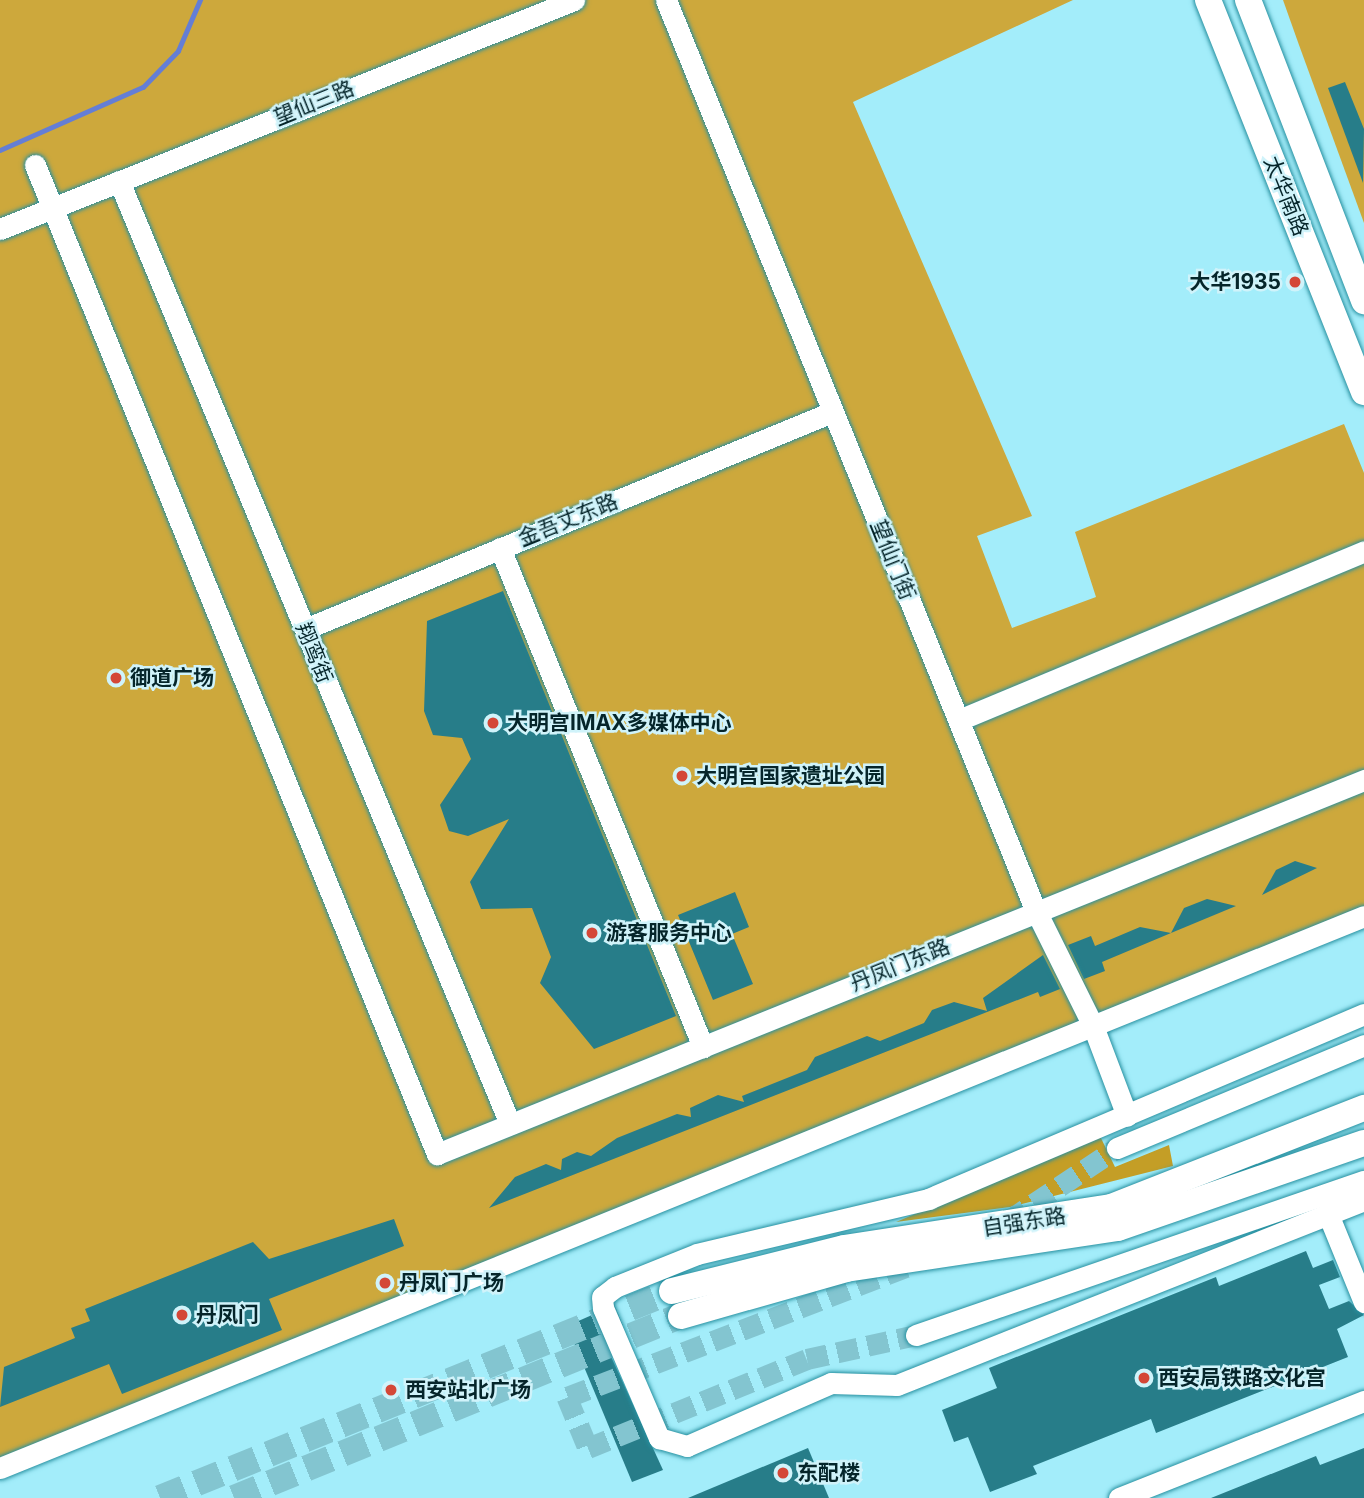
<!DOCTYPE html>
<meta charset="utf-8">
<style>
body{margin:0}
#map{position:relative;width:1364px;height:1498px;overflow:hidden;background:#a3edfa;font-family:Inter,"Noto Sans SC",sans-serif}
div>[style]{position:absolute}
[style*='--x']{left:calc(var(--x)*1px);top:calc(var(--y)*1px);width:calc(var(--w)*1px);rotate:calc(var(--a)*1deg)}
.green>*{inset:0;background:#cda83c}
.forest>*{inset:0;background:#c49e26}
.stream>*{height:4.5px;margin:-2.25px;padding:0 2.25px;transform-origin:2.25px;border-radius:2.25px;background:#647ed5}
.building>*{inset:0;background:#277d89}
.minor-tunnel>*{height:21px;margin-top:-10.5px;transform-origin:0;background:repeating-linear-gradient(90deg,#83c5d0 0 21px,transparent 0 31px)}
.major-tunnel>*{height:26px;margin-top:-13px;transform-origin:0;background:repeating-linear-gradient(90deg,#83c5d0 0 26px,transparent 0 39px)}
.roads{filter:drop-shadow(0 0 2px #2790a0) drop-shadow(0 0 2px #2790a0)}
.minor>*{height:21px;margin:-10.5px;padding:0 10.5px;transform-origin:10.5px;border-radius:10.5px;background:#fff}
.major>*{height:26px;margin:-13px;padding:0 13px;transform-origin:13px;border-radius:13px;background:#fff}
.dots>*{width:19px;height:19px;translate:-50% -50%;box-sizing:border-box;border:4px solid #d0f3fa;border-radius:50%}
span{translate:-50% -50%;white-space:nowrap;text-align:center;line-height:1.15;-webkit-text-stroke:5px #d0f3fa;paint-order:stroke}
.street-label{font-size:21px;color:#05252a}
.poi-label{font-size:21px;color:#05252a;font-weight:700}
.right{translate:-100% -50%;text-align:right}
.left{translate:0 -50%;text-align:left}
</style>
<div id="map">
<div class="green">
<i style="clip-path:polygon(0 0,1073px 0,853px 102px,1032px 516px,977px 536px,1012px 628px,1096px 597px,1075px 532px,1344px 424px,1364px 473px,1364px 923px,0 1472px)"></i>
<i style="clip-path:polygon(1283px 0,1364px 0,1364px 223px,1299px 45px)"></i>
</div>
<div class="forest">
<i style="clip-path:polygon(1100px 1136px,1115px 1167px,1169px 1145px,1173px 1166px,1010px 1207px,896px 1222px)"></i>
</div>
<div class="stream">
<i style="--x:0;--y:150;--w:156;--a:-23.8"></i>
<i style="--x:143;--y:87;--w:50;--a:-45.8"></i>
<i style="--x:178;--y:51;--w:56;--a:-66.7"></i>
</div>
<div class="building">
<i style="clip-path:polygon(1345px 82px,1364px 129px,1363px 183px,1328px 88px)"></i>
<i style="clip-path:polygon(503px 591px,676px 1016px,594px 1049px,540px 983px,551px 957px,532px 908px,481px 909px,470px 882px,509px 819px,468px 836px,449px 831px,440px 805px,471px 759px,462px 738px,433px 735px,424px 711px,427px 621px)"></i>
<i style="clip-path:polygon(1295px 861px,1317px 868px,1262px 895px,1276px 870px)"></i>
<i style="clip-path:polygon(735px 892px,749px 927px,732px 934px,753px 984px,713px 1000px,678px 915px)"></i>
<i style="clip-path:polygon(1207px 899px,1236px 906px,1171px 933px,1184px 908px)"></i>
<i style="clip-path:polygon(1140px 927px,1171px 933px,1102px 962px,1105px 971px,1084px 979px,1068px 945px,1091px 936px,1095px 946px)"></i>
<i style="clip-path:polygon(1043px 955px,1060px 989px,1040px 997px,1038px 992px,489px 1208px,515px 1177px,546px 1164px,561px 1170px,562px 1159px,577px 1152px,591px 1156px,617px 1138px,677px 1114px,691px 1117px,690px 1108px,718px 1095px,744px 1102px,742px 1096px,807px 1070px,815px 1057px,867px 1036px,880px 1041px,924px 1023px,932px 1010px,954px 1002px,987px 1011px,983px 998px)"></i>
<i style="clip-path:polygon(394px 1219px,404px 1246px,269px 1299px,282px 1330px,122px 1394px,109px 1364px,0 1407px,4px 1367px,75px 1338px,71px 1328px,90px 1321px,85px 1309px,253px 1242px,269px 1259px)"></i>
<i style="clip-path:polygon(1306px 1251px,1313px 1268px,1333px 1260px,1340px 1277px,1319px 1285px,1329px 1309px,1349px 1301px,1364px 1315px,1337px 1329px,1348px 1357px,1156px 1433px,1151px 1419px,1033px 1466px,1037px 1474px,990px 1492px,968px 1437px,954px 1442px,942px 1410px,997px 1388px,989px 1368px,1216px 1277px,1219px 1286px)"></i>
<i style="clip-path:polygon(592px 1315px,663px 1470px,632px 1482px,567px 1326px)"></i>
<i style="clip-path:polygon(808px 1448px,829px 1498px,688px 1498px)"></i>
<i style="clip-path:polygon(1364px 1448px,1364px 1498px,1211px 1498px,1316px 1456px,1320px 1465px)"></i>
</div>
<div class="minor-tunnel">
<i style="--x:1008;--y:1221;--w:131;--a:-33.8"></i>
<i style="--x:906;--y:1267;--w:363;--a:159"></i>
<i style="--x:567;--y:1397;--w:55;--a:67.6"></i>
<i style="--x:588;--y:1448;--w:236;--a:-22.1"></i>
<i style="--x:807;--y:1359;--w:112;--a:-12.4"></i>
</div>
<div class="major-tunnel">
<i style="--x:160;--y:1498;--w:552;--a:-22.01"></i>
<i style="--x:234;--y:1498;--w:483;--a:-22.2"></i>
</div>
<div class="roads">
<div class="minor">
<i style="--x:666;--y:0;--w:981;--a:67.91"></i>
<i style="--x:1035;--y:909;--w:131;--a:63.6"></i>
<i style="--x:1093;--y:1026;--w:96;--a:69.3"></i>
<i style="--x:35;--y:165;--w:1068;--a:67.88"></i>
<i style="--x:437;--y:1154;--w:1000;--a:-21.97"></i>
<i style="--x:119;--y:181;--w:1021;--a:67.48"></i>
<i style="--x:0;--y:229;--w:618;--a:-21.75"></i>
<i style="--x:500;--y:548;--w:539;--a:67.86"></i>
<i style="--x:305;--y:629;--w:570;--a:-22.38"></i>
<i style="--x:959;--y:720;--w:439;--a:-22.6"></i>
<i style="--x:1364;--y:1014;--w:473;--a:157"></i>
<i style="--x:929;--y:1199;--w:238;--a:166.7"></i>
<i style="--x:697;--y:1254;--w:88;--a:158.1"></i>
<i style="--x:615;--y:1287;--w:16;--a:142"></i>
<i style="--x:602;--y:1297;--w:11;--a:85"></i>
<i style="--x:603;--y:1308;--w:142;--a:66.7"></i>
<i style="--x:659;--y:1438;--w:29;--a:16"></i>
<i style="--x:687;--y:1446;--w:157;--a:-23.6"></i>
<i style="--x:831;--y:1383;--w:66;--a:1.7"></i>
<i style="--x:897;--y:1385;--w:502;--a:-21.61"></i>
<i style="--x:1117;--y:1148;--w:268;--a:-22.6"></i>
<i style="--x:1328;--y:1214;--w:95;--a:67.8"></i>
<i style="--x:916;--y:1335;--w:474;--a:-19"></i>
<i style="--x:0;--y:1468;--w:1471;--a:-22.03"></i>
<i style="--x:1119;--y:1498;--w:264;--a:-21.6"></i>
</div>
<div class="major">
<i style="--x:1208;--y:0;--w:422;--a:68.3"></i>
<i style="--x:1248;--y:0;--w:323;--a:68.9"></i>
<i style="--x:672;--y:1291;--w:177;--a:-14"></i>
<i style="--x:844;--y:1248;--w:270;--a:-8.7"></i>
<i style="--x:1111;--y:1207;--w:272;--a:-21.4"></i>
<i style="--x:681;--y:1316;--w:172;--a:-15.9"></i>
<i style="--x:846;--y:1269;--w:275;--a:-8.6"></i>
<i style="--x:1118;--y:1228;--w:260;--a:-19.1"></i>
</div>
</div>
<div class="dots">
<i style="left:1295px;top:282px;background:#d44737"></i>
<i style="left:116px;top:678px;background:#d44737"></i>
<i style="left:493px;top:723px;background:#d44737"></i>
<i style="left:682px;top:776px;background:#d44737"></i>
<i style="left:592px;top:933px;background:#d44737"></i>
<i style="left:385px;top:1283px;background:#d44737"></i>
<i style="left:182px;top:1315px;background:#d44737"></i>
<i style="left:1144px;top:1378px;background:#d44737"></i>
<i style="left:391px;top:1390px;background:#d44737"></i>
<i style="left:783px;top:1473px;background:#d44737"></i>
</div>
<div class="street-label">
<span style="left:314px;top:103px;rotate:-22deg">望仙三路</span>
<span style="left:1286px;top:196px;rotate:68deg">太华南路</span>
<span style="left:568px;top:520px;rotate:-22deg">金吾丈东路</span>
<span style="left:893px;top:560px;rotate:68deg">望仙门街</span>
<span style="left:314px;top:653px;rotate:68deg">翔鸾街</span>
<span style="left:900px;top:965px;rotate:-22deg">丹凤门东路</span>
<span style="left:1024px;top:1222px;rotate:-9deg">自强东路</span>
</div>
<div class="poi-label">
<span class="right" style="left:1281px;top:282px">大华1935</span>
<span class="left" style="left:130px;top:678px">御道广场</span>
<span class="left" style="left:507px;top:723px">大明宫IMAX多媒体中心</span>
<span class="left" style="left:696px;top:776px">大明宫国家遗址公园</span>
<span class="left" style="left:606px;top:933px">游客服务中心</span>
<span class="left" style="left:399px;top:1283px">丹凤门广场</span>
<span class="left" style="left:196px;top:1315px">丹凤门</span>
<span class="left" style="left:1158px;top:1378px">西安局铁路文化宫</span>
<span class="left" style="left:405px;top:1390px">西安站北广场</span>
<span class="left" style="left:797px;top:1473px">东配楼</span>
</div>
</div>
